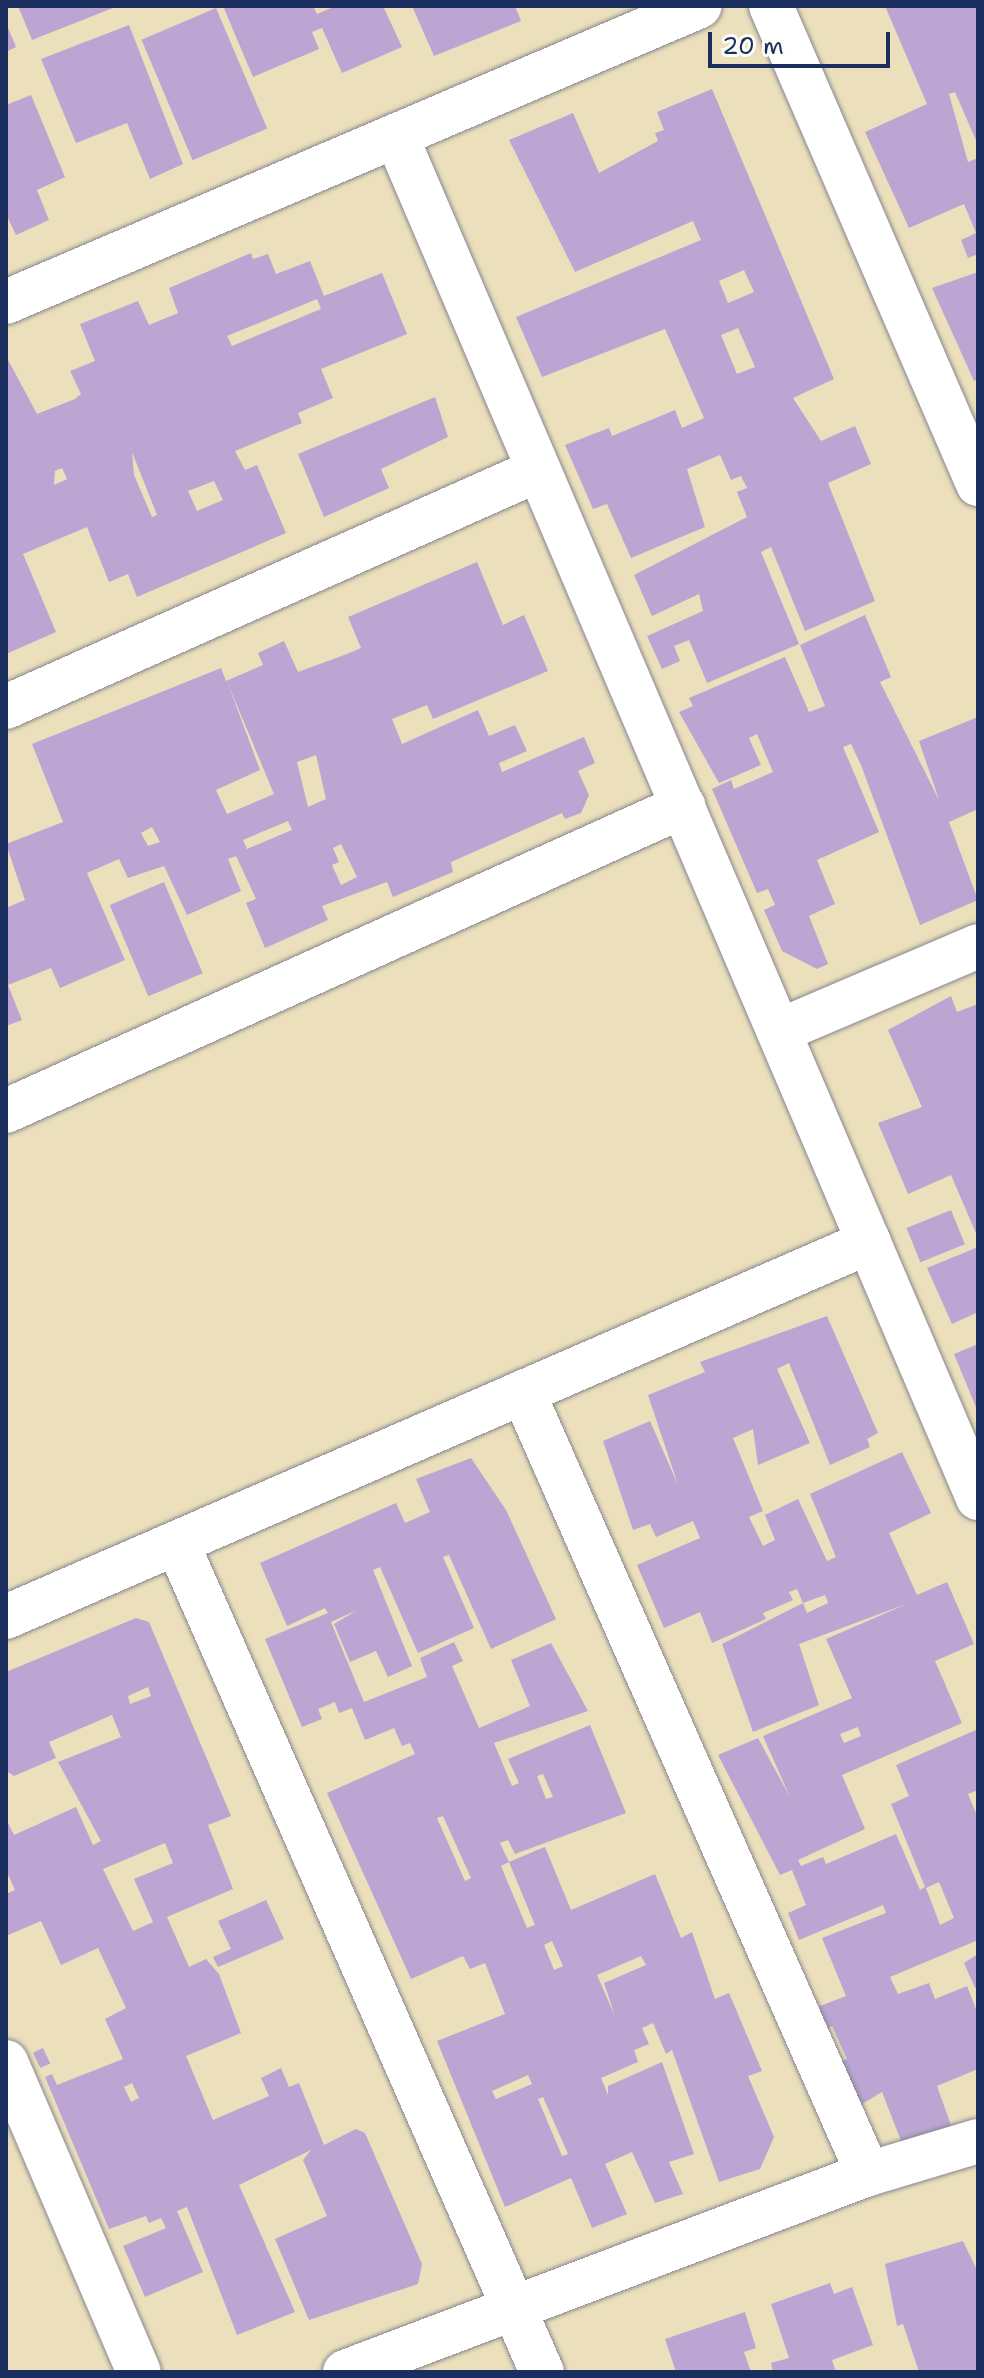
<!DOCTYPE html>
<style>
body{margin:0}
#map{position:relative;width:984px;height:2378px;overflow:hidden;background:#ecdfbc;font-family:"Shantell Sans",sans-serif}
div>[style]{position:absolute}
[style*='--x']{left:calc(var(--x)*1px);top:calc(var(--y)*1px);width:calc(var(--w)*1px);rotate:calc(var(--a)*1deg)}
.building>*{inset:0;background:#bca5d3;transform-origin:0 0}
.roads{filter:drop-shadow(0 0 2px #84878d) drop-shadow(0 0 2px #84878d)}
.minor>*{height:44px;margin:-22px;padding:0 22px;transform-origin:22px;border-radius:22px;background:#fff}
span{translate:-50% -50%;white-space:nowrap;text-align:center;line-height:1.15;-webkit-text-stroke:6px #fdfcf7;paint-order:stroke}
.frame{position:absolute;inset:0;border:8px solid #1b2f5e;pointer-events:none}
.scale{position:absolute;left:708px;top:32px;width:182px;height:36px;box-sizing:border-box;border:4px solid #1b2f5e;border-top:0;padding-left:10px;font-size:24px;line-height:28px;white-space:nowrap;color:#1b2f5e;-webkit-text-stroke:6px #fdfcf7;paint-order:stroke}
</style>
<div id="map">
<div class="building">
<i style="clip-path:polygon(18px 6px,118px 6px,32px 40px)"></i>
<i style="clip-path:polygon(223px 6px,313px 6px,317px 14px,336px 6px,383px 6px,402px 47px,342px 73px,322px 28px,312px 32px,319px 49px,253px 77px)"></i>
<i style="clip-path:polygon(412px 6px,515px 6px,521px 21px,434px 56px)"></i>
<i style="clip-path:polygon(885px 6px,978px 6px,978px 145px,955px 92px,949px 94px,968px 162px,978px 158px,978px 254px,968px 258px,961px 240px,976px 233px,964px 204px,909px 228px,865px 132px,927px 104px)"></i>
<i style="left:216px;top:8px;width:131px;height:81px;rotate:67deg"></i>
<i style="clip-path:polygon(6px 23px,16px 47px,6px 52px)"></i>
<i style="clip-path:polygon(129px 25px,183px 164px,150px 179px,127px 123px,76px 143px,41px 59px)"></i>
<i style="clip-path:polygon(evenodd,712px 89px,834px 379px,793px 398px,821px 441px,855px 426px,871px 464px,828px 483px,875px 601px,805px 631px,771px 547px,761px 552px,799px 644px,707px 683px,689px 640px,674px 646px,680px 661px,662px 669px,647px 636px,703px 611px,699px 594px,652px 616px,634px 575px,747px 517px,737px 492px,747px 488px,741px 476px,731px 480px,720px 455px,687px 469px,705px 527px,631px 558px,607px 504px,593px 509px,565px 445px,609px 428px,612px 436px,675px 410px,682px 428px,704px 418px,665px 329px,542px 377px,516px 317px,701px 240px,693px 221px,575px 272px,509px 140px,573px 113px,599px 173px,658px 141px,655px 133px,664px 130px,657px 112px,712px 89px,744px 270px,754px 292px,728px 303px,719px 281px,744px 270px,712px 89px,738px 328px,755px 367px,737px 374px,721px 335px,738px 328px)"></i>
<i style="clip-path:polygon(31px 95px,65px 177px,37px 190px,49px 220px,16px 235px,6px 214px,6px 105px)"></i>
<i style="clip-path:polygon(evenodd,251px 253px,253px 259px,268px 254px,276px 274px,310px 261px,324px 296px,382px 273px,407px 334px,321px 369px,333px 398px,298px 413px,302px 423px,235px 451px,245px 470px,257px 465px,286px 533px,137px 597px,128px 574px,109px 582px,87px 527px,23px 554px,56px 632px,6px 654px,6px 356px,37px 414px,75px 399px,81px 394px,70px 371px,95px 361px,80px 324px,138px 301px,149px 325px,178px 313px,169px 288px,251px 253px,317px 299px,321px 309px,232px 346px,227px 336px,317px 299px,251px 253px,132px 452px,157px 515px,152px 517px,134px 475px,132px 452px,251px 253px,62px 468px,67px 479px,54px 485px,55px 471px,62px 468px,251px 253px,214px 481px,223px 500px,197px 511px,188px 491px,214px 481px)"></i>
<i style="clip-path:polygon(978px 272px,978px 379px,974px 381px,932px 288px)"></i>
<i style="clip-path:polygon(435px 397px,448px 437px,381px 469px,389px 488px,324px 517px,298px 454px)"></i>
<i style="clip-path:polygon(evenodd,477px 562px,503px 625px,524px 615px,548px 671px,433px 719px,427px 705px,392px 719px,402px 744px,478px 710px,489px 736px,515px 725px,527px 751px,499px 763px,502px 772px,584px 737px,595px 763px,578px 771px,589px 795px,581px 813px,565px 819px,562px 813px,451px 862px,453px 872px,393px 897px,387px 882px,322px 906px,328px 920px,265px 948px,246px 903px,256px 899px,236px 856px,228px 859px,241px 891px,187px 915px,164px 866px,128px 878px,119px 859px,87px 873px,125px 960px,60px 988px,51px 968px,8px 985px,22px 1020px,6px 1026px,6px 908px,25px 900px,6px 844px,63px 822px,32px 744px,221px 668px,226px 681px,263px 665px,258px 653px,284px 641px,298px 672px,347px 654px,361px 648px,348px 617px,477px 562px,228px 684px,274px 794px,227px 814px,216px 790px,260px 770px,228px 684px,477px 562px,316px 755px,326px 799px,308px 807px,297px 762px,316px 755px,477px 562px,288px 821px,292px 830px,247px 849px,243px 840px,288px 821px,477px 562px,152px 827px,160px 842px,148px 846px,141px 833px,152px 827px,477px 562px,341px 844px,357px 877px,341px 885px,332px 865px,339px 862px,333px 848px,341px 844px)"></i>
<i style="clip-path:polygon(865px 615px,891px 677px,880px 682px,939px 800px,919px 741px,978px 717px,978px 809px,949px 822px,978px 900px,920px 925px,861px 765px,851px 744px,843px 747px,879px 832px,817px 860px,835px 904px,809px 916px,828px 964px,817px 969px,782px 951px,764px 910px,775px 905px,768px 889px,757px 893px,712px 789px,731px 780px,734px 789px,773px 772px,757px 734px,749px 738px,761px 765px,719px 783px,679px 712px,693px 706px,689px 698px,785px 657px,809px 712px,825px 706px,800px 645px)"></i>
<i style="left:164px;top:882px;width:99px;height:59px;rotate:67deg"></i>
<i style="clip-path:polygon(951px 996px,957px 1012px,978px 1004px,978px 1238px,951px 1175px,908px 1194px,878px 1123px,922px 1107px,888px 1030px)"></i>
<i style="left:951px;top:1210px;width:37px;height:48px;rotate:68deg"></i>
<i style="clip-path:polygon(978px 1247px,978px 1312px,952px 1324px,927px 1268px)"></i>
<i style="clip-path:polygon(evenodd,827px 1316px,878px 1433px,867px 1439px,870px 1447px,830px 1465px,789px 1363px,777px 1369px,810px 1443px,758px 1465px,753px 1429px,733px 1438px,763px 1511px,749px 1517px,763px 1546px,775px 1540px,765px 1515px,798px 1499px,827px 1561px,836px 1557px,810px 1494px,902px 1452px,931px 1513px,889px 1533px,917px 1595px,947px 1582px,974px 1644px,935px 1661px,962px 1723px,842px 1775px,865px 1829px,798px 1860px,801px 1866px,823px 1857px,826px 1864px,896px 1834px,920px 1890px,925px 1887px,891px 1804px,909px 1796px,896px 1765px,978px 1729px,978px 1790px,968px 1794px,978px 1818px,978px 1940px,890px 1977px,898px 1994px,929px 1983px,935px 1999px,967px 1986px,978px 2014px,978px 2069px,937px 2086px,952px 2128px,903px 2146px,882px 2092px,857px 2107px,837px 2063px,847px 2059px,832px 2026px,822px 2031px,812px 2009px,846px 1996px,822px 1938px,886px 1913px,883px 1905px,799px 1940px,788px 1913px,806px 1905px,792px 1870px,780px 1875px,718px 1755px,758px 1738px,790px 1797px,763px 1736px,852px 1698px,826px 1639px,909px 1603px,799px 1644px,819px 1705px,753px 1732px,722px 1644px,803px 1603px,807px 1613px,828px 1603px,825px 1595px,803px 1603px,797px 1589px,789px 1592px,793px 1600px,763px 1613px,766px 1619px,712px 1643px,700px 1612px,664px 1628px,637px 1565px,700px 1538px,693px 1521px,656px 1537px,650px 1524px,633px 1530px,603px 1441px,650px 1421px,678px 1485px,648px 1395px,705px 1372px,700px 1362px,827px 1316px,858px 1727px,861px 1736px,844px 1743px,840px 1734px,858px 1727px,827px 1316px,939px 1882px,954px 1918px,940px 1925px,926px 1888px,939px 1882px)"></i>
<i style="clip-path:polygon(978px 1344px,978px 1412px,954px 1354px)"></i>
<i style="clip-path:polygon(evenodd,471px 1458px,506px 1510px,556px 1619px,491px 1649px,449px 1555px,443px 1557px,474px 1628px,418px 1653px,380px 1567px,373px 1570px,412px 1666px,388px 1677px,376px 1651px,350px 1662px,334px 1624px,357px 1610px,331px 1622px,364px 1702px,427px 1677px,420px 1658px,454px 1642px,463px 1661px,452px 1666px,479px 1728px,530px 1706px,511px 1660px,551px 1643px,588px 1711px,494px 1743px,512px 1786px,519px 1783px,508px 1759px,590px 1725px,626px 1813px,515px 1854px,508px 1840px,500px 1843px,509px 1862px,501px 1866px,527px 1928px,535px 1925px,509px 1862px,535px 1851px,545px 1847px,571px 1910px,655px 1874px,681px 1938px,692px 1932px,715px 1999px,729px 1993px,762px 2071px,748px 2076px,774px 2137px,760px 2169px,719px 2182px,672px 2050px,666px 2054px,653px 2023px,642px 2028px,649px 2044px,634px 2050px,638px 2062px,601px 2078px,608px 2095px,608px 2086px,662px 2062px,694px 2154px,669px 2162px,683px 2194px,655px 2203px,632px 2152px,605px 2164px,627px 2214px,592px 2228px,571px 2178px,505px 2207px,437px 2041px,505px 2014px,485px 1963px,470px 1969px,463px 1956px,411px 1979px,327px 1793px,415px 1754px,410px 1743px,402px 1746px,394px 1728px,365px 1740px,352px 1708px,339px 1713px,335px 1702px,318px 1709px,322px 1719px,302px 1727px,265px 1639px,328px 1613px,325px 1608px,287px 1626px,260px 1563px,396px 1503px,405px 1523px,430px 1512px,416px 1479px,471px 1458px,543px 1774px,553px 1797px,546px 1799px,537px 1776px,543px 1774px,471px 1458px,443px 1816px,471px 1878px,465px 1881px,437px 1818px,443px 1816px,471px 1458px,552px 1941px,563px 1966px,554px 1970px,544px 1945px,552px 1941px,471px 1458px,641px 1956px,646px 1965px,604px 1983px,615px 2016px,597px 1975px,641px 1956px,471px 1458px,528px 2075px,532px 2084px,496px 2099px,492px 2091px,528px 2075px,471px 1458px,543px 2097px,568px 2154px,562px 2156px,538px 2099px,543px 2097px)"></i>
<i style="clip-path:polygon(evenodd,136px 1618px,149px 1622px,231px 1816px,208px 1825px,233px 1889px,167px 1917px,189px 1967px,206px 1959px,219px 1974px,241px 2033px,186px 2056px,213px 2120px,269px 2096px,261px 2078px,281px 2068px,289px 2087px,299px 2083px,324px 2145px,356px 2129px,365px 2133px,422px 2264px,418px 2284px,309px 2320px,275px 2239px,327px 2216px,303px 2160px,311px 2150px,239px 2185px,295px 2312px,237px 2335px,187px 2207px,177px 2211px,203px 2272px,145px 2297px,123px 2246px,166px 2228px,161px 2218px,149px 2223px,146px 2216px,109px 2229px,45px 2077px,52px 2074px,57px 2085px,123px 2059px,105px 2019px,126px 2008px,98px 1948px,61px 1965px,41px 1921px,6px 1936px,6px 1894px,15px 1890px,6px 1870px,6px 1819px,14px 1835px,76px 1807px,93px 1845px,101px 1841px,58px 1762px,121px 1737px,112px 1715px,49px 1742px,56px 1758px,14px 1776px,6px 1771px,6px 1672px,136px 1618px,148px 1687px,151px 1696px,130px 1704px,128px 1696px,148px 1687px,136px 1618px,165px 1843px,173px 1863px,134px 1879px,153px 1922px,133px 1931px,103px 1869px,165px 1843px,136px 1618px,132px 2083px,139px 2098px,131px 2102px,124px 2087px,132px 2083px)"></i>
<i style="clip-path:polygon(266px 1900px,284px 1939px,218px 1967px,213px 1957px,231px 1949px,218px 1921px)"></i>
<i style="clip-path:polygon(978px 1954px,978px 1987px,975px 1988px,964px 1963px)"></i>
<i style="left:43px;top:2048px;width:17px;height:11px;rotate:65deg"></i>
<i style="clip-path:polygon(963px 2241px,978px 2272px,978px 2372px,919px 2372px,903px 2324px,897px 2326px,885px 2264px)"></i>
<i style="clip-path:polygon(830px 2283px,834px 2294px,852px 2287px,873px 2345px,832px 2360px,836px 2372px,773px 2372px,771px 2363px,789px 2358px,771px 2304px)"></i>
<i style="clip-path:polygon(745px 2312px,756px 2348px,744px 2352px,751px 2372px,676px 2372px,665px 2339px)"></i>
</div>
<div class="roads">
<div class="minor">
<i style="--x:771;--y:6;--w:521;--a:66.58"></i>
<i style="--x:397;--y:138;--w:1479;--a:66.87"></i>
<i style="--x:6;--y:302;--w:754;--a:-23.1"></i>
<i style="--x:6;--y:707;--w:582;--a:-24.01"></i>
<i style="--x:779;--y:1031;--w:216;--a:-23.1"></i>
<i style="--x:6;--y:1111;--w:743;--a:-24.25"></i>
<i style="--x:523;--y:1392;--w:855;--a:66.19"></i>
<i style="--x:177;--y:1543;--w:906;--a:66.24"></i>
<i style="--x:6;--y:1617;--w:941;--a:-23.49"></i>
<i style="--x:6;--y:2062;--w:337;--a:66.8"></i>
<i style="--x:345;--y:2372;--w:559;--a:-20.74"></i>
<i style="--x:868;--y:2174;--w:115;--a:-16.7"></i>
</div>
</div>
<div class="frame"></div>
<div class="scale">20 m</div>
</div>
